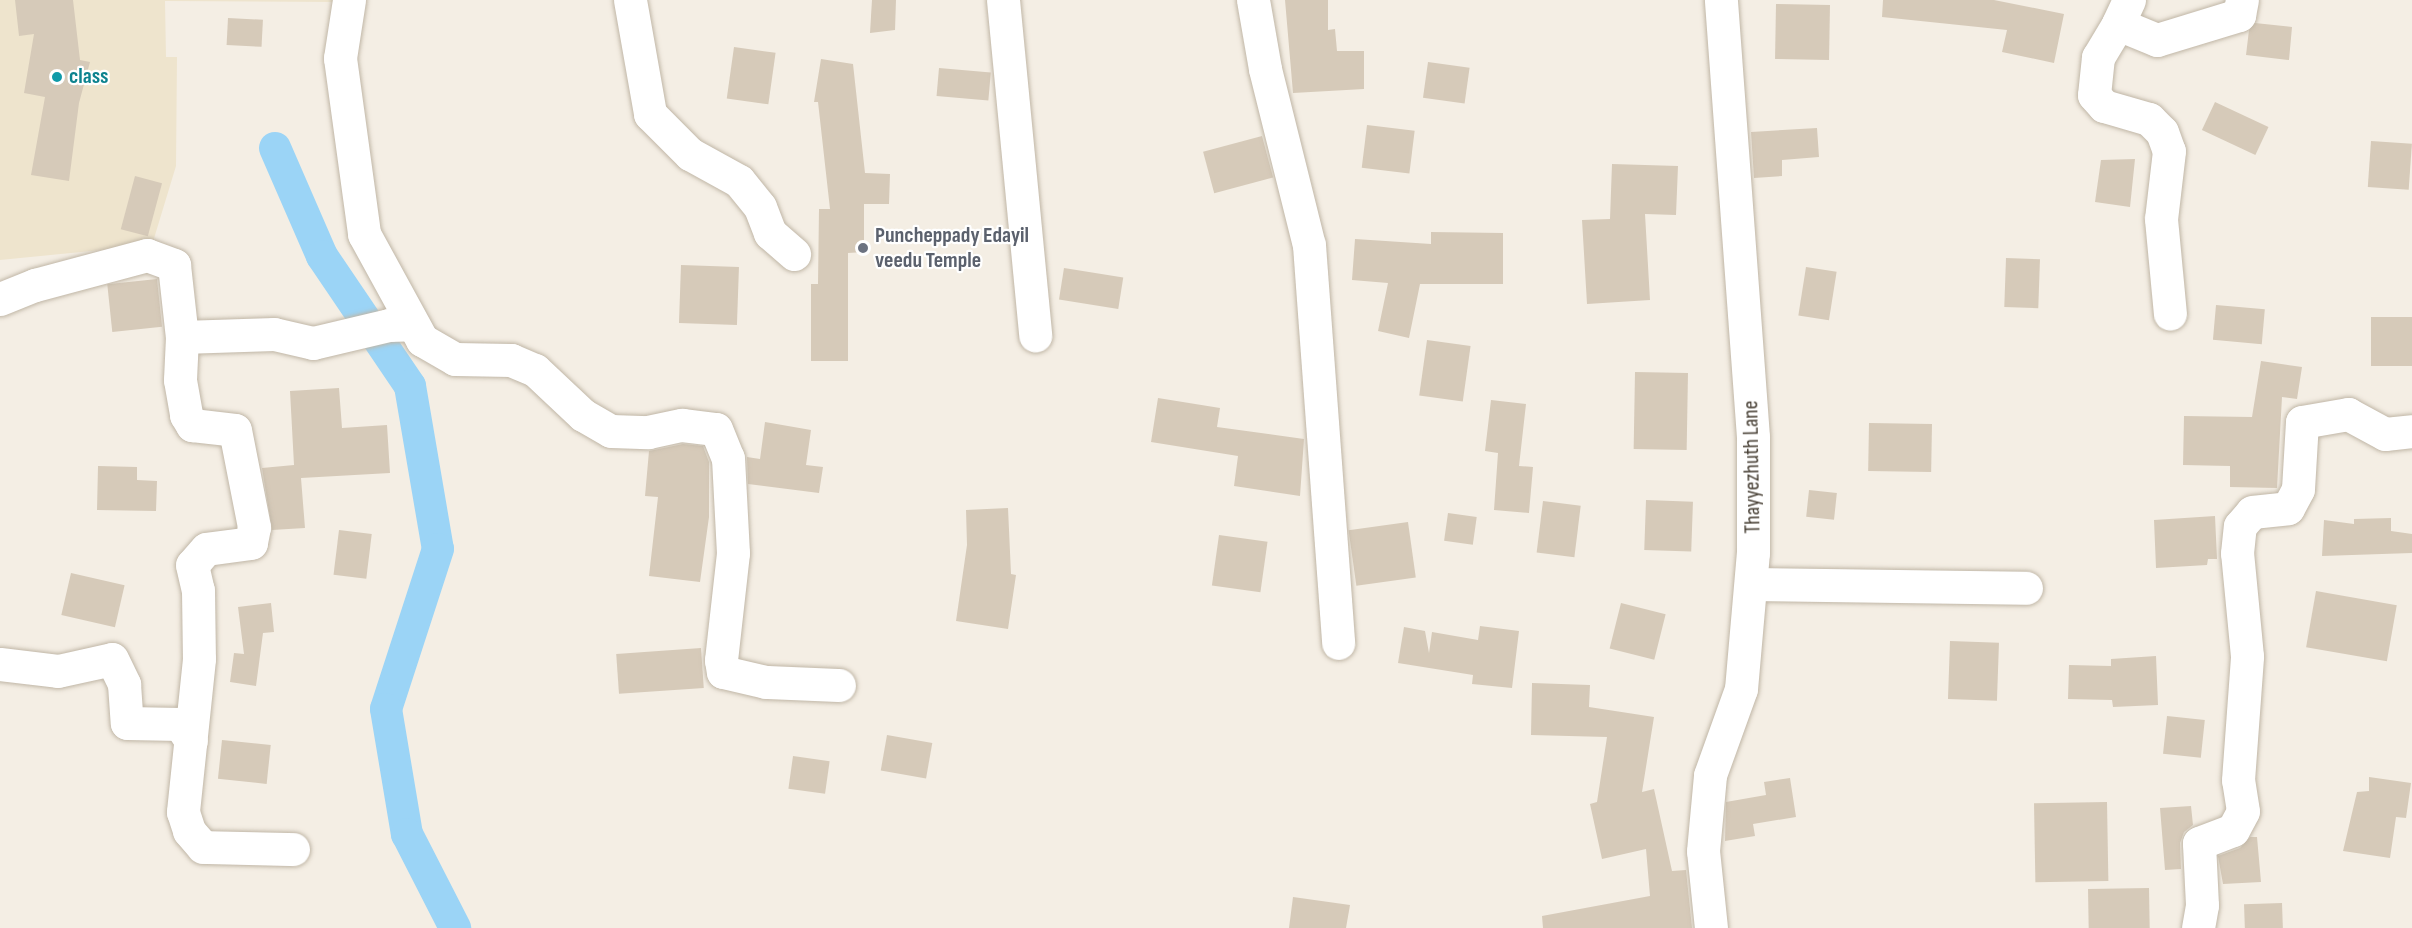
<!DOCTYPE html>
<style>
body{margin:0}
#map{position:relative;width:2412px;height:928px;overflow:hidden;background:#f4eee4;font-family:"Sofia Sans Condensed",sans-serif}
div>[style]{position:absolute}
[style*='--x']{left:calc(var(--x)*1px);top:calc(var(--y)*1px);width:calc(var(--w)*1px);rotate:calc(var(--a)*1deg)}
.education>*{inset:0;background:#eee4cd}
.canal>*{height:32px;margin:-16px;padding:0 16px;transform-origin:16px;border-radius:16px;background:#9bd4f6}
.building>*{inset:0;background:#d6cab9;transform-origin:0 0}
.roads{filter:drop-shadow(0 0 2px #c0b6a6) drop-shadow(0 0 2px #c0b6a6)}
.minor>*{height:33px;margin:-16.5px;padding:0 16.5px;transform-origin:16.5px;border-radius:16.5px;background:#fff}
.dots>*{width:16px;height:16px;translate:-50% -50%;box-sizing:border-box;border:3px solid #fff;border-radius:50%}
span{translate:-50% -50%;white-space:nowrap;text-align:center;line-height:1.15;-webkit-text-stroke:4.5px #fff;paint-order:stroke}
.culture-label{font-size:22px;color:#0d838f;font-weight:700}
.left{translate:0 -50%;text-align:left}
.worship-label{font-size:22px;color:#5b616d;font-weight:700}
.street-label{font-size:22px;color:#463e33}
</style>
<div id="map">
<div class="education">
<i style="clip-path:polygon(0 0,337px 0,337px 2px,165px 1px,166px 57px,177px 57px,176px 166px,152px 245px,0 260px)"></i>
</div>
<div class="canal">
<i style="--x:275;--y:148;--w:118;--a:66.5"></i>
<i style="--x:322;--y:256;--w:157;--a:55.9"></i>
<i style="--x:410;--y:386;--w:165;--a:80.3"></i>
<i style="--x:438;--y:549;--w:168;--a:108"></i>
<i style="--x:386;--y:709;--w:127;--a:80.5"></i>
<i style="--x:407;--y:834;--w:106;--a:62.9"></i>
</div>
<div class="building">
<i style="clip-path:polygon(15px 0,73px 0,80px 60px,90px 62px,79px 103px,69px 181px,31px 175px,45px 97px,24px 93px,34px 34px,19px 36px)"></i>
<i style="clip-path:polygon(872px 0,896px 0,895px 30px,870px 33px)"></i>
<i style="clip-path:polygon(1285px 0,1328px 0,1328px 30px,1335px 29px,1337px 51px,1364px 51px,1364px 89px,1293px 93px)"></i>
<i style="clip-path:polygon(1883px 0,1994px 0,2064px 14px,2054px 63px,2002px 52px,2007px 30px,1882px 17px)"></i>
<i style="left:1776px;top:4px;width:54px;height:55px;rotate:1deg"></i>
<i style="left:228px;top:18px;width:35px;height:27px;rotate:3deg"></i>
<i style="clip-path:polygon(2255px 23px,2292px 27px,2289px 60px,2246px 55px,2249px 30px)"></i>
<i style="left:734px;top:47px;width:42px;height:52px;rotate:8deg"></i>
<i style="clip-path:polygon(821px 59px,853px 64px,865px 173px,890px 174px,889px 204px,864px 204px,864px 252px,848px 253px,848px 361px,811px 361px,811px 284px,818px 284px,819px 209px,830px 209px,818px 102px,814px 102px)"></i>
<i style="left:1428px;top:62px;width:42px;height:36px;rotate:8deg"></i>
<i style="left:939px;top:68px;width:52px;height:28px;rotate:5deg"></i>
<i style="left:2215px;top:102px;width:59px;height:31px;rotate:25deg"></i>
<i style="left:1367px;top:125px;width:48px;height:43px;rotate:7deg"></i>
<i style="clip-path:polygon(1817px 128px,1819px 157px,1782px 160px,1782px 176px,1754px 178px,1751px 132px)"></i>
<i style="left:1262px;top:136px;width:43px;height:61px;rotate:75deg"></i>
<i style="left:2371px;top:141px;width:41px;height:46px;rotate:4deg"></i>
<i style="clip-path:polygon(2135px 159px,2130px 207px,2095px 202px,2101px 160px)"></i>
<i style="clip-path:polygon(1612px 164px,1678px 166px,1676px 215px,1645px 214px,1650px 300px,1587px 304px,1582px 220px,1610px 219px)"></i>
<i style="left:135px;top:176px;width:28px;height:55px;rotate:15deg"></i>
<i style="clip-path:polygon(1431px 232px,1503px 233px,1503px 284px,1420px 284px,1409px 338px,1378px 331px,1388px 283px,1352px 280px,1355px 239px,1431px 244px)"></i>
<i style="left:2006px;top:258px;width:34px;height:49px;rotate:2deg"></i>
<i style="left:681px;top:265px;width:58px;height:58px;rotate:2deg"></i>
<i style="left:1806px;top:267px;width:31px;height:49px;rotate:9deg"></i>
<i style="left:1064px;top:268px;width:60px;height:32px;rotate:9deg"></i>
<i style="left:157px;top:279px;width:48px;height:50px;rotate:84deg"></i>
<i style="left:2216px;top:305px;width:49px;height:35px;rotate:5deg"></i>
<i style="left:2412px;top:317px;width:49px;height:41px;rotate:90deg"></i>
<i style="left:1427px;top:340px;width:44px;height:56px;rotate:8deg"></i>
<i style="clip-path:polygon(2261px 361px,2302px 367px,2297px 399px,2282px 397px,2277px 488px,2230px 487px,2230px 466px,2183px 465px,2184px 416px,2252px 417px)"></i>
<i style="left:1635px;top:372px;width:53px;height:77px;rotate:1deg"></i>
<i style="clip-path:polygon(339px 388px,342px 428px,387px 425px,390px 473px,301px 478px,305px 528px,272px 530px,262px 468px,294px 465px,290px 391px)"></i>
<i style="clip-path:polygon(1158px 398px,1220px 408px,1217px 427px,1304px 439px,1300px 496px,1234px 486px,1238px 456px,1151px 442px)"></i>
<i style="clip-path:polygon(1491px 400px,1526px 404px,1519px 466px,1533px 467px,1529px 513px,1494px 510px,1498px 453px,1485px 451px)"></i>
<i style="clip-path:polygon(765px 422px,811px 430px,806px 465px,823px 467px,819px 493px,748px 484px,747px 457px,760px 459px)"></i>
<i style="left:1869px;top:423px;width:63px;height:48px;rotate:1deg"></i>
<i style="clip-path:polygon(683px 444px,703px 446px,709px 462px,709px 517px,700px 582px,649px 576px,658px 497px,645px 496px,649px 451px)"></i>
<i style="clip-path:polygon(98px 466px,137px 467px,137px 480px,157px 481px,156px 511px,97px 510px)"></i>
<i style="left:1809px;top:490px;width:28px;height:27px;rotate:6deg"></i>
<i style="left:1646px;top:500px;width:47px;height:50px;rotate:2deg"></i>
<i style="left:1543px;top:501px;width:38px;height:52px;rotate:7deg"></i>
<i style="clip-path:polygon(1008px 508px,1011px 574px,1016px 575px,1008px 629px,956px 621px,967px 545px,966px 510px)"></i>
<i style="left:1448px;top:513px;width:29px;height:28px;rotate:8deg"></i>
<i style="clip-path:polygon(2215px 516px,2217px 559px,2208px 559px,2207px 565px,2156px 568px,2154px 520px)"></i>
<i style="clip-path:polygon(2391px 518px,2391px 531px,2412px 534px,2412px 553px,2322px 556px,2324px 520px,2354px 524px,2354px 519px)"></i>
<i style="left:1408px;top:522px;width:56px;height:60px;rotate:82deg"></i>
<i style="left:339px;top:530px;width:33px;height:45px;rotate:7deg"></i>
<i style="left:1219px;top:535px;width:49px;height:51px;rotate:8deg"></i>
<i style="left:71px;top:573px;width:55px;height:43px;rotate:13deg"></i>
<i style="left:2316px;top:591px;width:82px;height:57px;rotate:10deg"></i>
<i style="clip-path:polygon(271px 603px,274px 632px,263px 633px,256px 686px,230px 682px,234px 653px,244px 654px,238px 607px)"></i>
<i style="left:1621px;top:603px;width:46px;height:47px;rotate:14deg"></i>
<i style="clip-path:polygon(1480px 626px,1519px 631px,1512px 688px,1472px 684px,1473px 675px,1398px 663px,1404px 627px,1425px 631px,1429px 653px,1432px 632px,1478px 640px)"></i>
<i style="left:1950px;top:641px;width:49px;height:58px;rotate:2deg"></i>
<i style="left:701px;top:648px;width:40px;height:85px;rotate:86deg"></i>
<i style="clip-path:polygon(2156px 656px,2158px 705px,2113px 707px,2112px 700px,2068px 699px,2069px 665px,2111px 666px,2111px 659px)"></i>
<i style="clip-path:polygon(1532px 683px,1590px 685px,1589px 707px,1654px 717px,1642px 792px,1654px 789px,1672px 871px,1686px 870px,1692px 928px,1543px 928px,1542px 916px,1650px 896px,1646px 849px,1602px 859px,1590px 804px,1597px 802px,1607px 737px,1531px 735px)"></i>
<i style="left:2167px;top:716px;width:38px;height:38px;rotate:6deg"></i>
<i style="left:887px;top:735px;width:46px;height:36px;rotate:10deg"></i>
<i style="left:222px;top:740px;width:49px;height:39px;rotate:6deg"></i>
<i style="left:793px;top:756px;width:37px;height:33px;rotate:8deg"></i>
<i style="clip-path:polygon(2369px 777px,2411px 783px,2406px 818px,2396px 817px,2390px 858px,2343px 851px,2357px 792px,2369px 791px)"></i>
<i style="clip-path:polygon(1790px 778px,1796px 817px,1753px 824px,1755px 836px,1725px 841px,1726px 802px,1766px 795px,1764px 782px)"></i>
<i style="left:2107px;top:802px;width:79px;height:73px;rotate:89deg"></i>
<i style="clip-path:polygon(2191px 806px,2193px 825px,2184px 832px,2180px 843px,2181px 869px,2165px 870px,2160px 808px)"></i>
<i style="clip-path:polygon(2250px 837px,2257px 837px,2261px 882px,2223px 884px,2218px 856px,2240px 848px)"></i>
<i style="left:2149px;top:888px;width:40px;height:61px;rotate:89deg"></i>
<i style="clip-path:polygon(1293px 897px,1350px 905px,1346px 928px,1289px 928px)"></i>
<i style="left:2282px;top:903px;width:25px;height:38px;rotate:88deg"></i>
</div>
<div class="roads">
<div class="minor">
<i style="--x:349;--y:0;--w:59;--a:98.8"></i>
<i style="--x:340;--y:58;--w:178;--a:82.2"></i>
<i style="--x:364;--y:234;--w:121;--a:61.3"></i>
<i style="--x:422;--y:340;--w:38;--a:30"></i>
<i style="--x:455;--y:359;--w:56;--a:1"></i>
<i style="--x:511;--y:360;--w:26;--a:23"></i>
<i style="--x:535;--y:370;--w:66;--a:43.2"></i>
<i style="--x:583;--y:415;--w:32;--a:30"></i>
<i style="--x:611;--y:431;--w:37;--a:2"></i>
<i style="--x:648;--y:432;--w:35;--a:-12"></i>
<i style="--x:682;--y:425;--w:34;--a:7"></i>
<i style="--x:716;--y:429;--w:31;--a:68"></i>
<i style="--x:728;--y:458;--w:95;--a:87"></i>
<i style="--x:733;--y:553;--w:108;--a:96.4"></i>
<i style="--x:721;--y:660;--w:12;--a:81"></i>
<i style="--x:723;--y:672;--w:44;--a:13.1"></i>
<i style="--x:766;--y:682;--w:73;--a:2.4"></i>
<i style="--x:630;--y:0;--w:116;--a:80"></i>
<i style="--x:650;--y:114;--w:57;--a:45"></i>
<i style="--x:690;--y:154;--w:56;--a:28.9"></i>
<i style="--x:739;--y:181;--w:33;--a:51"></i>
<i style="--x:760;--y:207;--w:28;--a:69"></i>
<i style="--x:770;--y:233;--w:32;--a:41"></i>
<i style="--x:1003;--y:0;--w:337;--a:84.5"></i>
<i style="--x:1253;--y:0;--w:70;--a:80.1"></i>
<i style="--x:1265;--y:69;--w:181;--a:76"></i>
<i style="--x:1309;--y:245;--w:399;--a:85.8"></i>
<i style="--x:2129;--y:0;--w:26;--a:115"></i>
<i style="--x:2118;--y:24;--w:42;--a:22.3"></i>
<i style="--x:2157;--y:40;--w:86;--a:-17"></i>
<i style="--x:2239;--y:15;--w:15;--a:-79"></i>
<i style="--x:2118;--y:24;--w:39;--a:121"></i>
<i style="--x:2098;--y:57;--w:38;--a:96"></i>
<i style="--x:2094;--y:95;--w:15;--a:48"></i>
<i style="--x:2104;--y:106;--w:47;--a:16.1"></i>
<i style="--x:2149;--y:119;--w:18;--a:45"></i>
<i style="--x:2162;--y:132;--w:20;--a:70"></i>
<i style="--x:2169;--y:151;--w:68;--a:96.7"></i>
<i style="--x:2161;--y:219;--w:95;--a:84.6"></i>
<i style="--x:0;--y:299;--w:38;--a:-22"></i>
<i style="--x:35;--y:285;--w:116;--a:-15"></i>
<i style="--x:147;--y:255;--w:29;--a:20"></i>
<i style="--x:174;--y:265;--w:72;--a:83.7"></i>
<i style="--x:182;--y:337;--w:92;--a:-1.9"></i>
<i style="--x:274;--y:334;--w:40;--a:13"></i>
<i style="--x:313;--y:343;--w:78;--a:-13.3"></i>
<i style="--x:389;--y:325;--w:23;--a:-2"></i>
<i style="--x:182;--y:337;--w:43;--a:92.7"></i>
<i style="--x:180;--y:380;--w:36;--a:80"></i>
<i style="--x:186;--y:415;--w:12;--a:59"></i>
<i style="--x:192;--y:425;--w:43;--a:6.6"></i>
<i style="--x:235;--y:430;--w:99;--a:78.9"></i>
<i style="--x:254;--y:527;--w:16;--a:101"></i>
<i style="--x:251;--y:543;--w:45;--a:172.4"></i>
<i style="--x:206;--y:549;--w:21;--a:131"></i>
<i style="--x:192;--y:565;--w:26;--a:77"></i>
<i style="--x:198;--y:590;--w:69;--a:89.2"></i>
<i style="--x:199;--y:659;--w:154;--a:96"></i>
<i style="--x:183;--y:812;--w:20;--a:72"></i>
<i style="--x:189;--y:831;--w:21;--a:49"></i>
<i style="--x:203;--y:847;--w:90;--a:1.3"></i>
<i style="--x:1751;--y:584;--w:275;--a:0.8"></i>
<i style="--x:0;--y:664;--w:58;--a:6.9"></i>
<i style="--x:58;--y:671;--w:55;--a:-12.5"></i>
<i style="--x:112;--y:659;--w:28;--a:64"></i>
<i style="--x:124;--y:684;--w:39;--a:86"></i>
<i style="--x:127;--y:723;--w:53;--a:1.1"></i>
<i style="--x:180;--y:724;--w:20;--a:57"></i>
<i style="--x:1711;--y:928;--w:77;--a:-95.9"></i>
<i style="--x:1703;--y:851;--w:76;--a:-84.7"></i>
<i style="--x:1710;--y:775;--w:91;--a:-70.2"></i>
<i style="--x:1741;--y:689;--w:137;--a:-85"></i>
<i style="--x:1753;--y:553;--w:116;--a:-90"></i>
<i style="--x:1753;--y:437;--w:438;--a:-94.2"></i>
<i style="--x:2198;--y:928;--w:23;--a:-80"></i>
<i style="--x:2202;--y:905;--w:62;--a:-92.8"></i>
<i style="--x:2199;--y:843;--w:36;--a:-21"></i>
<i style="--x:2233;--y:830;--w:21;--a:-62"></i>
<i style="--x:2243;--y:811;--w:31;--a:-99"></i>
<i style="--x:2238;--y:780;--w:124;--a:-85.8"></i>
<i style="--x:2247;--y:656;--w:103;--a:-95.5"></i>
<i style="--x:2237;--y:553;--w:27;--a:-84"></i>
<i style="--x:2240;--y:526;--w:18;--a:-49"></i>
<i style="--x:2252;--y:512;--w:36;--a:-6"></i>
<i style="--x:2288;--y:508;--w:21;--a:-62"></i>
<i style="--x:2298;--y:489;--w:67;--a:-86.6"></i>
<i style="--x:2302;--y:422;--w:47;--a:-9.9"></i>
<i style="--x:2348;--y:414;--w:42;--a:28.4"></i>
<i style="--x:2385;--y:434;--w:27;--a:-6"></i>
</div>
</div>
<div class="dots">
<i style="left:57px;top:77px;background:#0f9aa8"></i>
<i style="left:863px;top:248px;background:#6b7280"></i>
</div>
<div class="culture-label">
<span class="left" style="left:69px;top:77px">class</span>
</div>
<div class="worship-label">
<span class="left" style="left:875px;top:248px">Puncheppady Edayil<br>veedu Temple</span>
</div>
<div class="street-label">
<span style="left:1752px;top:467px;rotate:-91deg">Thayyezhuth Lane</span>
</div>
</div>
